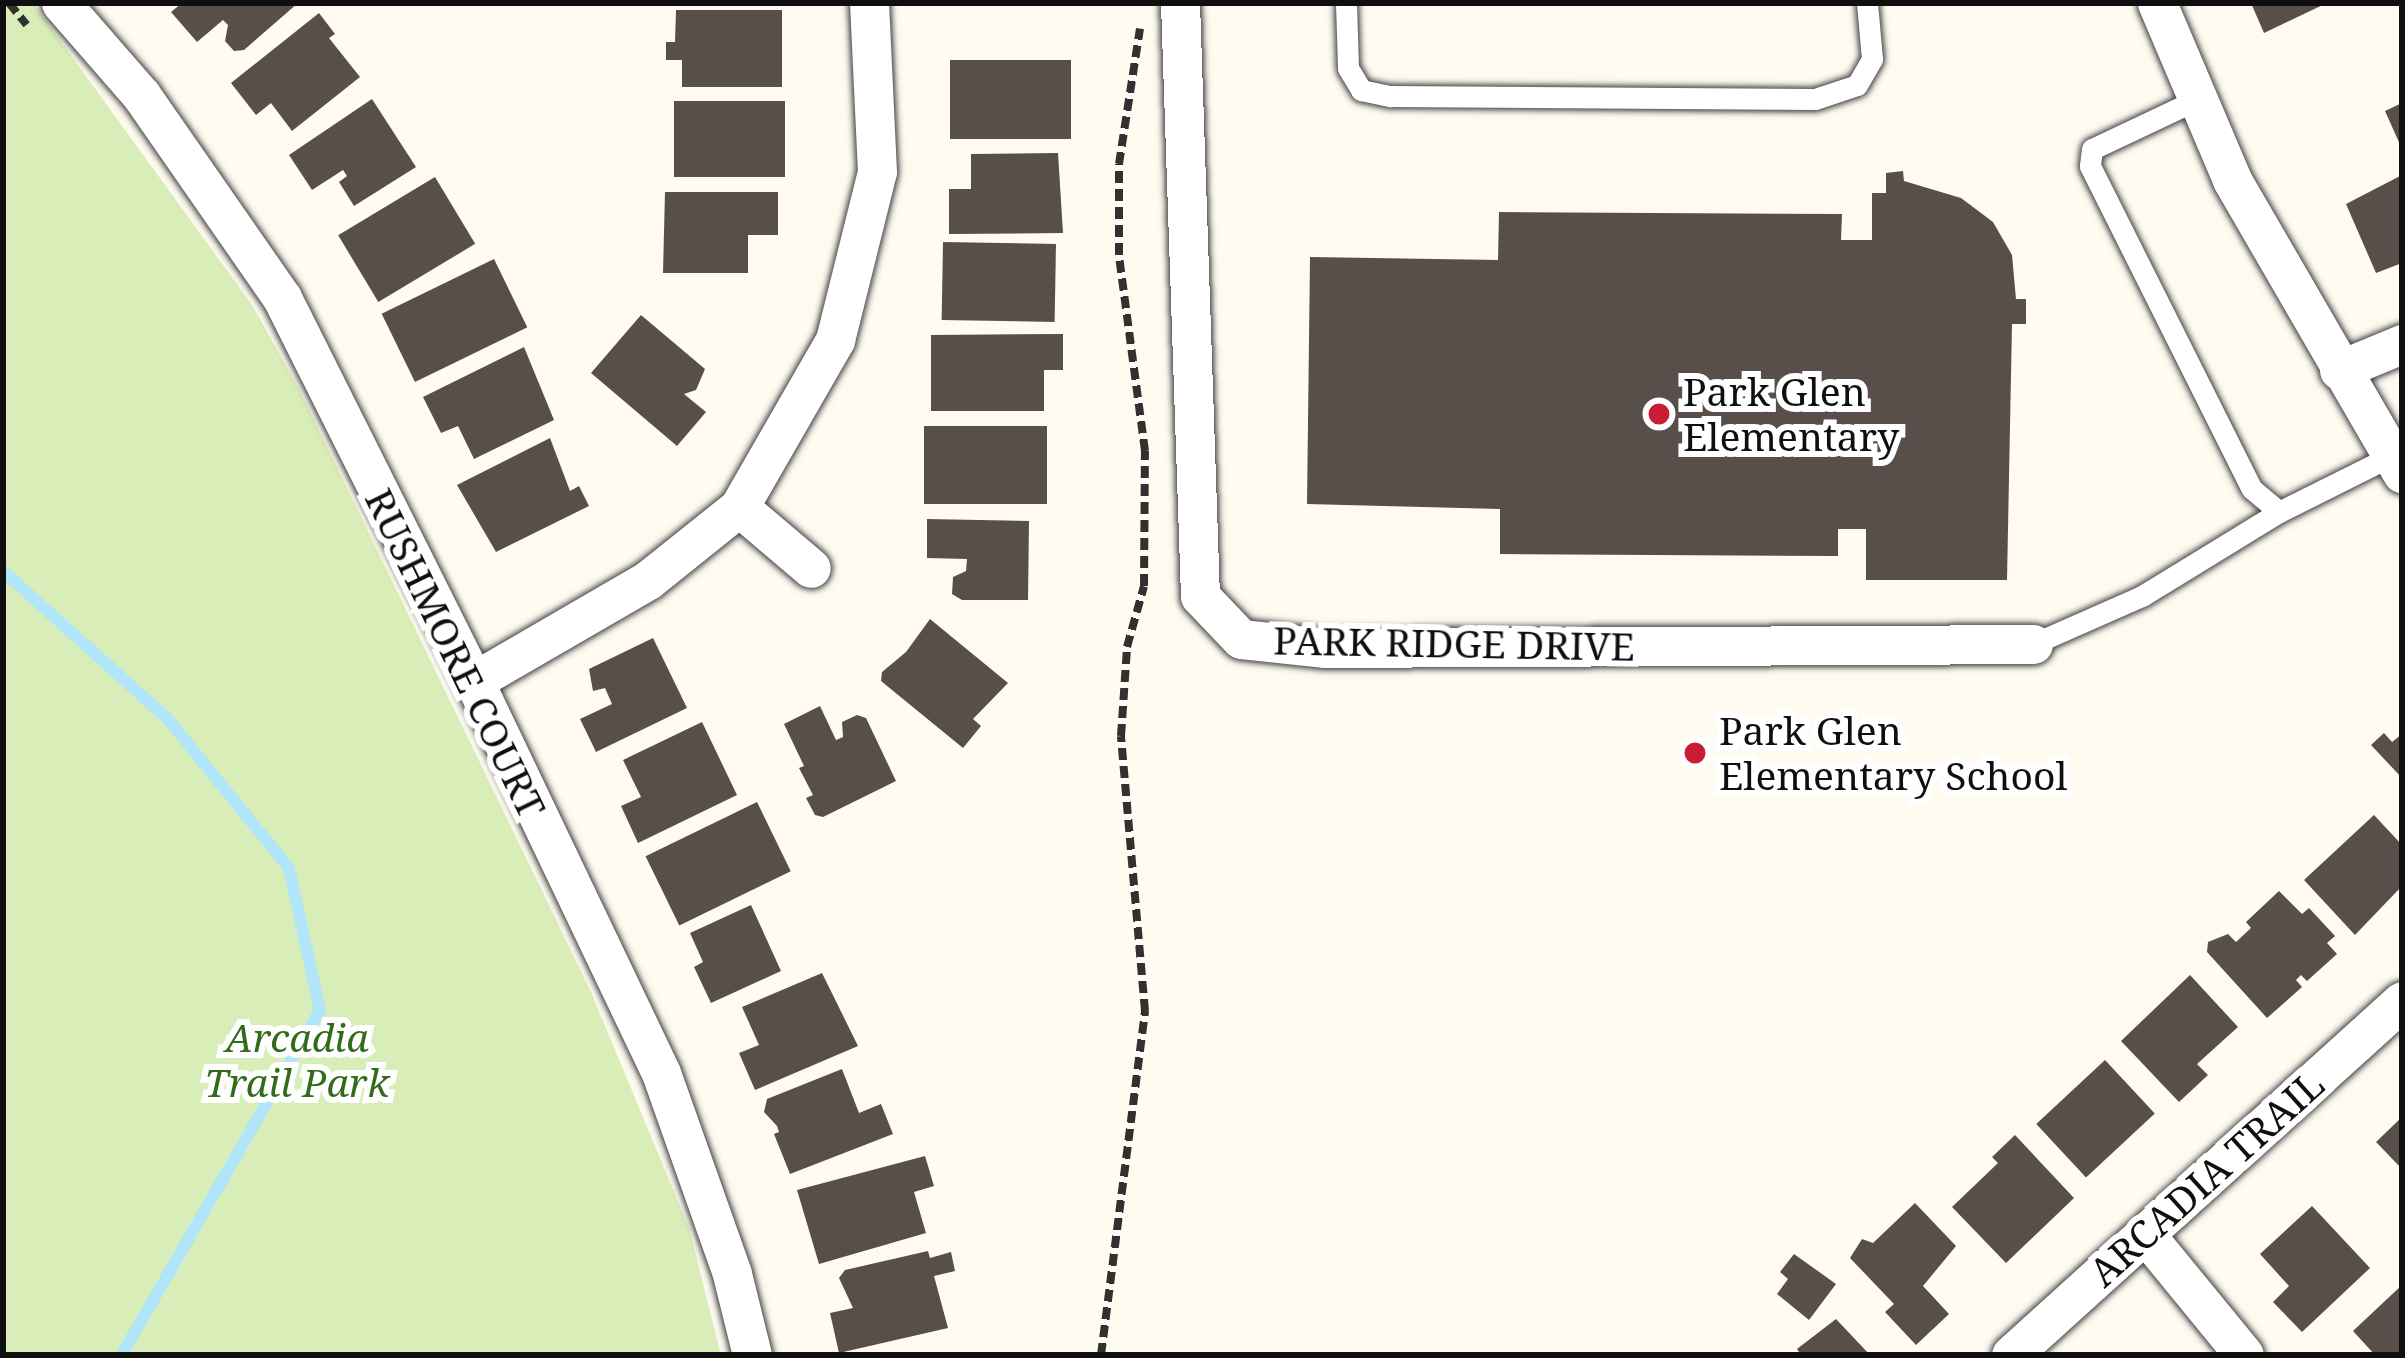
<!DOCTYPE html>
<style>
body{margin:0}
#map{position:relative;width:2405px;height:1358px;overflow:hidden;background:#fffbf1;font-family:"Noto Serif",serif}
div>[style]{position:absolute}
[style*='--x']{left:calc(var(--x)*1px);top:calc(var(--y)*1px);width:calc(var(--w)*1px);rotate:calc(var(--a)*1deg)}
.green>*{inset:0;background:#d8edb7}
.stream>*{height:12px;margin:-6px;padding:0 6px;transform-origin:6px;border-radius:6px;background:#b1e5fa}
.building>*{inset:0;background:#584e4a;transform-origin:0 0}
.path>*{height:8px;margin-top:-4px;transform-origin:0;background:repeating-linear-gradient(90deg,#313131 0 12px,transparent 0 18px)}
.roads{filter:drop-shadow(0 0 3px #424242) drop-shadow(0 0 3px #424242)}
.lane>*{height:21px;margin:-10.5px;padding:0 10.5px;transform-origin:10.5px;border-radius:10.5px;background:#fff}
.street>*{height:39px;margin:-19.5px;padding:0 19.5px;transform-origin:19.5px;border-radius:19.5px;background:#fff}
.dots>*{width:33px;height:33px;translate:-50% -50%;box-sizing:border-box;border:6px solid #fff;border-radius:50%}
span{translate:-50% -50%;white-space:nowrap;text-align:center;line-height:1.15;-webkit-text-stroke:12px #fff;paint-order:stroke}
.poi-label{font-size:39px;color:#0f0f0f}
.left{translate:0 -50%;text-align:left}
.street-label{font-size:39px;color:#0f0f0f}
.park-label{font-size:39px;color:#326c1a;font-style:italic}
.frame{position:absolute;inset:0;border:6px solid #0f0f0f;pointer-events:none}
</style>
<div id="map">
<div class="green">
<i style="clip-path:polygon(3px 3px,33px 3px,252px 305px,300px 391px,591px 992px,689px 1228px,721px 1355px,3px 1355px)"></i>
</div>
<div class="stream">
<i style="--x:3;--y:571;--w:220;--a:41.9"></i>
<i style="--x:167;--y:718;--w:193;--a:50.9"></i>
<i style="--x:289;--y:868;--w:145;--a:77.7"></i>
<i style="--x:320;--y:1010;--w:398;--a:119.9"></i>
</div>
<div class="building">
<i style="clip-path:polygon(182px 3px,298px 3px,244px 50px,234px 51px,225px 41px,228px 25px,223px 20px,197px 42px,171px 12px)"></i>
<i style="clip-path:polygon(2251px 3px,2327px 3px,2264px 33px)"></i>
<i style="clip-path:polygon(676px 10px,782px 10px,782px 87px,682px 87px,682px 60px,666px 60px,666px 42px,675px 42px)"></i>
<i style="clip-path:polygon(319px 13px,335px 34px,329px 38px,360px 77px,292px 131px,271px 103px,256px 115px,231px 83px)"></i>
<i style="left:950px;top:60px;width:121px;height:79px"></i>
<i style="clip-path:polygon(372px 99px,416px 167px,354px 206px,339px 182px,347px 176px,343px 170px,312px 190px,289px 155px)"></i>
<i style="left:674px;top:101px;width:111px;height:76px"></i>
<i style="clip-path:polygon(2402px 103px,2402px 149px,2385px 111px)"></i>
<i style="clip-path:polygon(1058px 153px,1063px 233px,949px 234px,949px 189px,971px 189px,971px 154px)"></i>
<i style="clip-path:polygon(1903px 171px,1904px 181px,1961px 198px,1993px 222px,2012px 255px,2016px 299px,2026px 299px,2026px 324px,2012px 324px,2007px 580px,1866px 580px,1866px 529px,1838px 529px,1838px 556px,1500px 554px,1500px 509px,1307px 504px,1310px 257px,1498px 260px,1499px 212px,1842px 214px,1841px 240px,1872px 240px,1872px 193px,1886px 193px,1886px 173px)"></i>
<i style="clip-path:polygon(2402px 175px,2402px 263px,2376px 273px,2346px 204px)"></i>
<i style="left:435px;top:177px;width:78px;height:113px;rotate:59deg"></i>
<i style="clip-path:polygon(665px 192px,778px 192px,778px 235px,748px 235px,748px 273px,663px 273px)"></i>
<i style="left:943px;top:242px;width:113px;height:78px;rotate:1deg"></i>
<i style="left:494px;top:259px;width:76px;height:125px;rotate:64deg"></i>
<i style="clip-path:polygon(641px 315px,705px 369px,696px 390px,684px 394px,706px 412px,677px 446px,591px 373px)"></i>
<i style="clip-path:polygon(1063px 334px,1063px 370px,1044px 370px,1044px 411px,931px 411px,931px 335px)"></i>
<i style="clip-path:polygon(524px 347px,554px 420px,474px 459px,458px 426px,441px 433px,423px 397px)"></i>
<i style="left:1047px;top:426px;width:78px;height:123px;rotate:90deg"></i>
<i style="clip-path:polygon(550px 438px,570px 491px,579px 486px,589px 506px,496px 552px,457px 485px)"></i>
<i style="clip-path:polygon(927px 519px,1029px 521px,1028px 600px,962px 600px,952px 594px,953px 577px,966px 571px,967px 559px,927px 558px)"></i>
<i style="clip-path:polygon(930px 619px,1008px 683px,973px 719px,981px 726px,963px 748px,881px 681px,882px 672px,906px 652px)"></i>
<i style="clip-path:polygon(653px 638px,687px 708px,596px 752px,580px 719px,612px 704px,605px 688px,593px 691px,589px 669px)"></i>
<i style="clip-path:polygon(820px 706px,836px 740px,843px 737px,842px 722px,857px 715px,866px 718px,896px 781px,823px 817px,815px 815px,806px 798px,813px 795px,799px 768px,804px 766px,784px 724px)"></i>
<i style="clip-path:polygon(702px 722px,737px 795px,638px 843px,621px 806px,641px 797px,623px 760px)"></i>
<i style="clip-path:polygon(2384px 733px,2392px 742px,2402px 734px,2402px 778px,2371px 745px)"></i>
<i style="left:757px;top:802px;width:77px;height:124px;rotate:64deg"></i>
<i style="clip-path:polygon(2374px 815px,2402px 845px,2402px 886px,2355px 935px,2304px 880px)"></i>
<i style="clip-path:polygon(2279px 891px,2302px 914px,2309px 908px,2335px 936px,2327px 943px,2337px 954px,2307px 981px,2301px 975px,2296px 980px,2302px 987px,2267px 1018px,2207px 952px,2208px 942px,2228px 934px,2236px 942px,2251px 928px,2246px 922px)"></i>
<i style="clip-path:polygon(751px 905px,781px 971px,711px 1003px,694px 967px,703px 962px,690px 933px)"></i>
<i style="clip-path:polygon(822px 973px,858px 1046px,755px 1090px,739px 1053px,759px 1045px,742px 1007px)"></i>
<i style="clip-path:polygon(2190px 975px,2238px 1027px,2197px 1064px,2208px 1075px,2179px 1102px,2121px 1041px)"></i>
<i style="left:2105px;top:1060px;width:73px;height:94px;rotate:47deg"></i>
<i style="clip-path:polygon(842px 1069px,859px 1113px,881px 1104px,893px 1134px,790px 1174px,774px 1134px,779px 1132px,777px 1126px,764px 1112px,767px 1099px)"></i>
<i style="clip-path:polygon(2402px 1117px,2402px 1169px,2376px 1142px)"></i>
<i style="clip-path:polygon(2015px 1135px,2074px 1198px,2006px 1263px,1952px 1207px,1998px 1163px,1992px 1157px)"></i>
<i style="clip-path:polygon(925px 1156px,934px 1186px,914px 1192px,926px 1233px,819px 1264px,797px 1190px)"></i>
<i style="clip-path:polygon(1915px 1203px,1956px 1246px,1923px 1286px,1949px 1314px,1916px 1345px,1885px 1312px,1894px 1304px,1850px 1258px,1862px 1239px,1873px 1243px)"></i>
<i style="clip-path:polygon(2312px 1206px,2370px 1268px,2302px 1332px,2273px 1302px,2289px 1286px,2260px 1254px)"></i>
<i style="clip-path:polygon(928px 1251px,930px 1258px,951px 1252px,955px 1271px,934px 1276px,948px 1328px,839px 1353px,830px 1313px,853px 1308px,839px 1278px,845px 1270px)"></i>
<i style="clip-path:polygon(1794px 1254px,1836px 1284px,1809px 1320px,1777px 1294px,1788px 1279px,1780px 1272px)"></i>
<i style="clip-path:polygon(2402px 1285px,2402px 1355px,2375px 1355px,2353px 1331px)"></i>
<i style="clip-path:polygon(1836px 1319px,1870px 1355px,1801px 1355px,1797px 1349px)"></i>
</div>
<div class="path">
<i style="--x:9;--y:3;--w:28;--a:51"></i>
<i style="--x:1101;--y:1355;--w:347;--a:-82.7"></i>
<i style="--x:1145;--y:1011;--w:276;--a:-95"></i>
<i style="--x:1121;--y:736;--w:89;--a:-86.1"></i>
<i style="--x:1127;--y:647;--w:63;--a:-74.4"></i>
<i style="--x:1144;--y:586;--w:135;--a:-89.6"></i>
<i style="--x:1145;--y:451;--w:198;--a:-97.6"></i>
<i style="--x:1119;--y:255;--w:91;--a:-90"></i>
<i style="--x:1119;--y:164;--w:137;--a:-81.2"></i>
</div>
<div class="roads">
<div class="lane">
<i style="--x:1346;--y:3;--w:65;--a:88.2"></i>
<i style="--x:1348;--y:68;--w:26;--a:59"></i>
<i style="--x:1361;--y:90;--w:30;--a:12"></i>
<i style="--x:1390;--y:96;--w:425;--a:0.4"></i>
<i style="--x:1815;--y:99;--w:44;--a:-18.4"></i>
<i style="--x:1857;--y:85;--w:30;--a:-60"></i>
<i style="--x:1872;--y:59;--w:56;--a:-95.1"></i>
<i style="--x:2198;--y:99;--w:117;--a:154.7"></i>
<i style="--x:2092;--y:149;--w:17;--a:97"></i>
<i style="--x:2090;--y:166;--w:361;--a:63.4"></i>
<i style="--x:2252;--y:489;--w:35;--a:40"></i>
<i style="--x:2279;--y:512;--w:125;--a:-26.6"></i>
<i style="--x:2033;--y:644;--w:119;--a:-23.8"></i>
<i style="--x:2142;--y:596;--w:161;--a:-31.5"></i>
</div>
<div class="street">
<i style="--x:61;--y:3;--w:122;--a:49"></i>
<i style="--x:141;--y:95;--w:247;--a:55.2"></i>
<i style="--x:282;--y:298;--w:428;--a:63.4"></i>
<i style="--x:474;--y:681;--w:434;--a:64.5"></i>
<i style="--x:661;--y:1073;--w:213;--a:70.5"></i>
<i style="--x:732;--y:1274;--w:83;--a:76.1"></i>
<i style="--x:1180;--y:3;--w:593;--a:88.07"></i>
<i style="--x:1200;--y:596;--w:59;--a:46.4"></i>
<i style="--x:1241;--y:639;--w:83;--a:6.2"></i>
<i style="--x:1324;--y:648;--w:709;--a:-0.32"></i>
<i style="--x:2157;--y:3;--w:192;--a:67"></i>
<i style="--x:2232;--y:180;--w:339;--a:59.9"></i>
<i style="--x:2339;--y:370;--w:68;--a:-22.4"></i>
<i style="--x:739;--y:507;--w:94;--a:40.3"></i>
<i style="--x:474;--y:681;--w:201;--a:-30.1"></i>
<i style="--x:648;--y:580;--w:117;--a:-38.7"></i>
<i style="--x:739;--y:507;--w:193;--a:-60.1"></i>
<i style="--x:835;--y:340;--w:173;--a:-76"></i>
<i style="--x:877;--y:172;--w:169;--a:-92.7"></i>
<i style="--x:2145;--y:1234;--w:156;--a:50.7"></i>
<i style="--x:2011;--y:1355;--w:527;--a:-42.16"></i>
</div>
</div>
<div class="dots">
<i style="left:1659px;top:414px;background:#c91d34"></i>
<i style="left:1695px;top:753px;background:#c91d34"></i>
</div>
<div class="poi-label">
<span class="left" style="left:1683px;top:414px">Park Glen<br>Elementary</span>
<span class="left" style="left:1719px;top:753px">Park Glen<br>Elementary School</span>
</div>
<div class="street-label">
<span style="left:1454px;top:643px;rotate:1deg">PARK RIDGE DRIVE</span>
<span style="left:456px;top:653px;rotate:64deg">RUSHMORE COURT</span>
<span style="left:2206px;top:1178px;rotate:-42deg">ARCADIA TRAIL</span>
</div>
<div class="park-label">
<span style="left:297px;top:1060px">Arcadia<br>Trail Park</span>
</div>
<div class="frame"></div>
</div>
